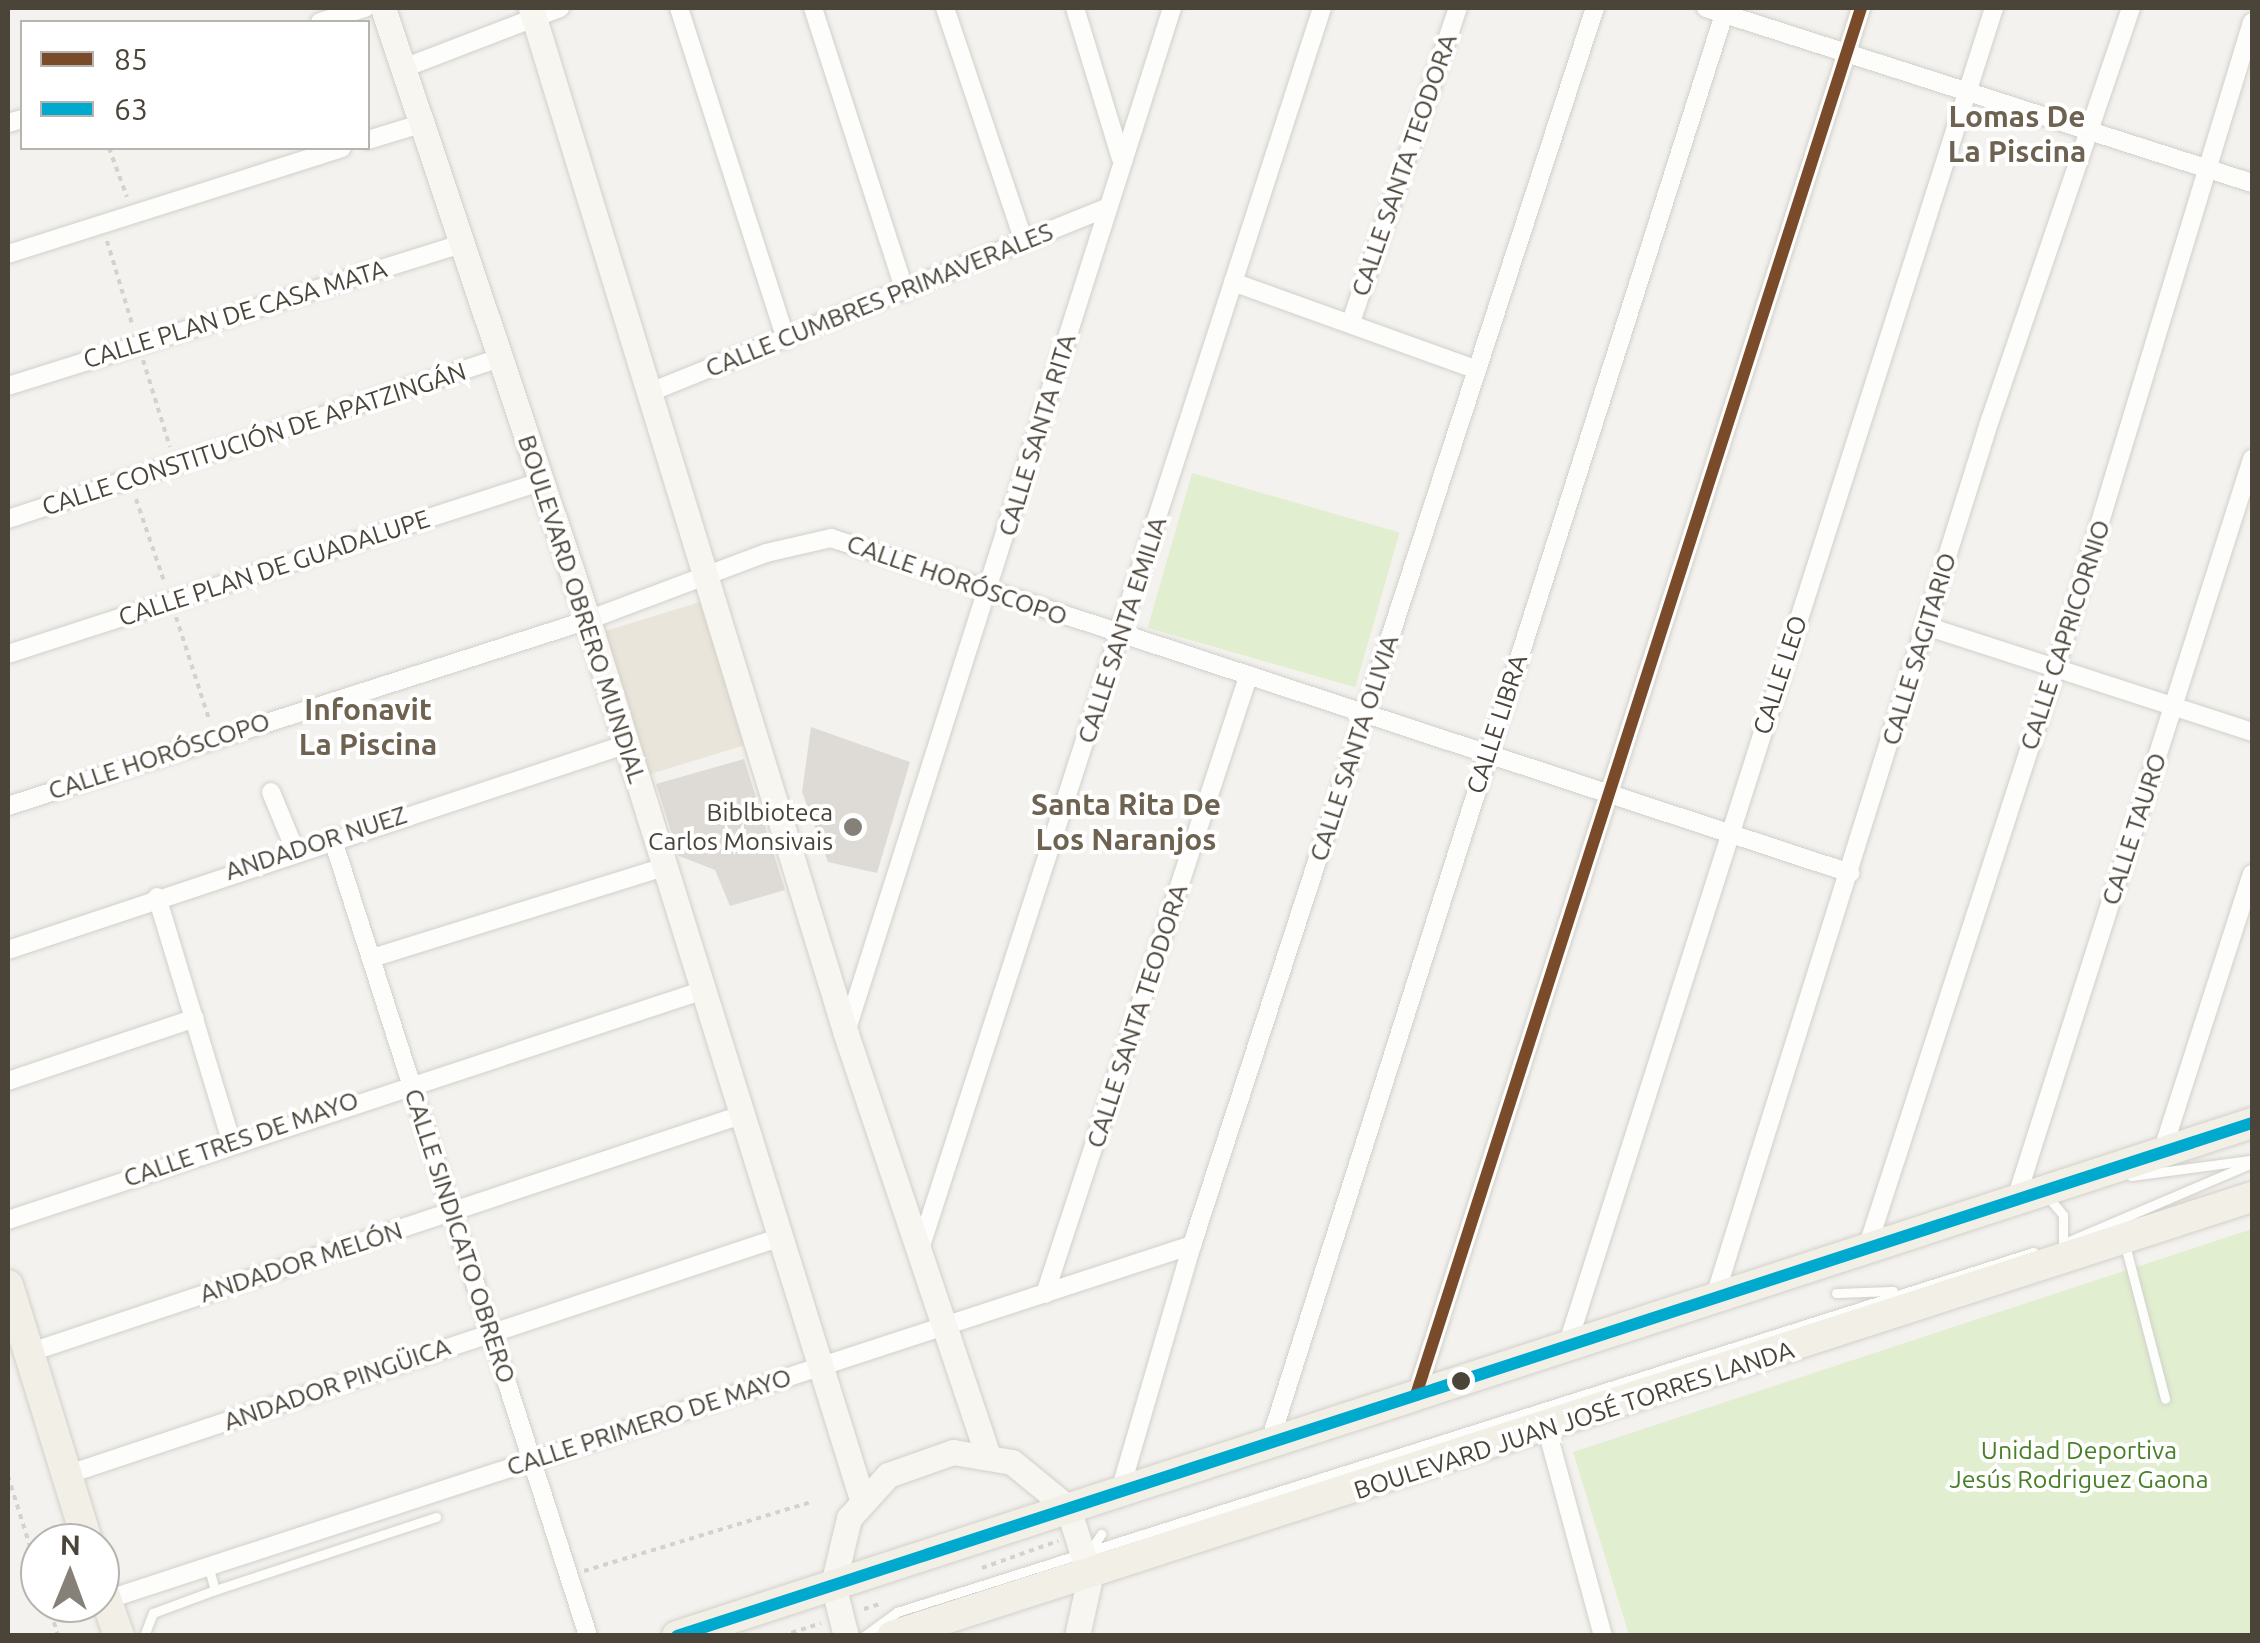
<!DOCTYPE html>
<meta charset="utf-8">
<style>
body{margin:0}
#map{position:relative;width:2260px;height:1643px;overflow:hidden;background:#f4f2ee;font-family:Ubuntu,sans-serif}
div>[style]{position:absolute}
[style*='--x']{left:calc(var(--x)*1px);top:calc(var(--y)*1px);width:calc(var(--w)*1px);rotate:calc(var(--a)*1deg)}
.education>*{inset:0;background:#eae5da;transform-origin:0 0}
.green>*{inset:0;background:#e1eecf;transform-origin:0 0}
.building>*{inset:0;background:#dedbd6}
.path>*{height:4px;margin-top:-2px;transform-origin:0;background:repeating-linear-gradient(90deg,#d3d2cc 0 5px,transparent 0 10px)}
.roads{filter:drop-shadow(0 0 2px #d2d0cb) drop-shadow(0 0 2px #d2d0cb)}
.lane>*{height:9px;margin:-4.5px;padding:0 4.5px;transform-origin:4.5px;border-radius:4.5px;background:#fdfdfc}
.street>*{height:18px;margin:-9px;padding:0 9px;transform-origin:9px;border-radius:9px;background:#fdfdfc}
.secondary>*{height:25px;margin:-12.5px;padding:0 12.5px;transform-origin:12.5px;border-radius:12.5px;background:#f7f6f1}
.primary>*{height:30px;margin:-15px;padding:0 15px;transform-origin:15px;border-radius:15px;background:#f2efe6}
.bus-1>*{height:12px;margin:-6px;padding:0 6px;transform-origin:6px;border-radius:6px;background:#7a4b2a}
.bus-2>*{height:12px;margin:-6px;padding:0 6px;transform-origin:6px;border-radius:6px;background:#00a9ce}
.dots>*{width:28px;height:28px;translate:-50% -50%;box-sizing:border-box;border:5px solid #fff;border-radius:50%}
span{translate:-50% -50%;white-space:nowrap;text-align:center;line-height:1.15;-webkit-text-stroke:8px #fff;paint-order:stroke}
.street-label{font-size:25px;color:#4b4439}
.poi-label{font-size:25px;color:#4b4439}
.right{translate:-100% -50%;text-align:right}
.park-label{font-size:25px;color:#4a7f2a}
.quarter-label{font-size:30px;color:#6e6250;font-weight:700}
.frame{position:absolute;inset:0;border:10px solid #4b4439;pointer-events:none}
.legend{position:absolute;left:20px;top:20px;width:350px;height:130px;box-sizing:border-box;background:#fff;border:2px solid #b7b4b0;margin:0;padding:12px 18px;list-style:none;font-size:30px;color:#4b4439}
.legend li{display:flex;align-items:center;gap:20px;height:50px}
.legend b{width:50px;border:2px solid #b7b4b0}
.north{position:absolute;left:20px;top:1523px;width:100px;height:100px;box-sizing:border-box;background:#fff;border:2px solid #b7b4b0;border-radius:50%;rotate:1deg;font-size:28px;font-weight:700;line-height:40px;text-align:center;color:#4b4439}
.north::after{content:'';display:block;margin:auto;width:35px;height:45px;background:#868178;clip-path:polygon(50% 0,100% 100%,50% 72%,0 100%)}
</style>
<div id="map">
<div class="education">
<i style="left:700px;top:602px;width:150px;height:101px;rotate:73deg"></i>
</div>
<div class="green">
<i style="left:1192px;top:473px;width:216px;height:161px;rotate:16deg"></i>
<i style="clip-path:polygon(2252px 1229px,2252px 1635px,1629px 1635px,1573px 1452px)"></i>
</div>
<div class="building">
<i style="clip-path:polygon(811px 727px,910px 762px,877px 873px,828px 862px,802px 792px)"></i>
<i style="clip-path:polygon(744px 759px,785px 890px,730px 906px,715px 870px,679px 856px,656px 784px)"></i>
</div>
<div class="path">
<i style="--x:109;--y:148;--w:52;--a:69.8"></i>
<i style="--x:107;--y:241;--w:90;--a:73.2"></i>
<i style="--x:143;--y:360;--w:91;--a:72.8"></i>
<i style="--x:136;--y:499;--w:90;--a:71.2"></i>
<i style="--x:176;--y:617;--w:110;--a:72.1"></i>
<i style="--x:8;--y:1476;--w:107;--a:72.6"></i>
<i style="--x:982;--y:1568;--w:81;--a:-19.6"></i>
<i style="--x:584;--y:1571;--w:237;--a:-16.9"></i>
<i style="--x:48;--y:1603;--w:34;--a:73"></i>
<i style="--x:864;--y:1609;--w:20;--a:-18"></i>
<i style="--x:782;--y:1636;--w:41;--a:-18.4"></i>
</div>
<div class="roads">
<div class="lane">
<i style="--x:2131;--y:1176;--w:120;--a:-7.7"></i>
<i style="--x:2048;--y:1197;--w:23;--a:50"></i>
<i style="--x:2063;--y:1215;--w:28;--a:90"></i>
<i style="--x:2067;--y:1242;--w:201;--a:-23.1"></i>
<i style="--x:2125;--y:1245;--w:159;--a:75.4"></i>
<i style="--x:1836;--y:1293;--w:57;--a:-2"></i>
<i style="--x:1089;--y:1552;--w:22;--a:-56"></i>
<i style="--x:215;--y:1590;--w:233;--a:-18.3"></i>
<i style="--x:144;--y:1636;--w:25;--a:-69"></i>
<i style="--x:153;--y:1613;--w:66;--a:-20.4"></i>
<i style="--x:215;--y:1590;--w:25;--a:-106"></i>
<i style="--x:864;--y:1636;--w:41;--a:-36"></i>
<i style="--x:897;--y:1612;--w:1192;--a:-17.58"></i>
</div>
<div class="street">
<i style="--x:679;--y:8;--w:348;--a:72.1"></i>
<i style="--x:813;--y:8;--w:298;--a:72"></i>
<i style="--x:945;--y:8;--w:246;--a:71.3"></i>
<i style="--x:1075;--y:8;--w:157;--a:73"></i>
<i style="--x:1706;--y:8;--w:573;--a:17.77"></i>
<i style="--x:320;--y:22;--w:47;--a:-17.3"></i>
<i style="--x:409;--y:66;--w:162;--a:-21"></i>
<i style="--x:8;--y:123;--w:15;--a:-16"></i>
<i style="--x:368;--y:140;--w:59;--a:-16.9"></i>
<i style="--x:8;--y:254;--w:350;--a:-17.6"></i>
<i style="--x:1233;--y:282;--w:256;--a:19.8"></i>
<i style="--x:1351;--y:322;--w:332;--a:-71.2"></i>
<i style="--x:8;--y:386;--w:477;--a:-17.4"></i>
<i style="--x:653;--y:391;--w:486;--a:-22"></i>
<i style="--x:8;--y:519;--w:518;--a:-18.12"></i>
<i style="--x:1926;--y:626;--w:343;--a:18"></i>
<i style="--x:8;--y:654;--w:559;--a:-17.92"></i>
<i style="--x:271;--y:792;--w:63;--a:67.5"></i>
<i style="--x:8;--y:806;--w:609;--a:-17.78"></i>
<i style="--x:588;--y:620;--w:190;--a:-20.6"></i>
<i style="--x:766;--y:553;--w:67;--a:-13"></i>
<i style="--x:831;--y:538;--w:1073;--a:18.2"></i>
<i style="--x:332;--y:837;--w:839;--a:72.23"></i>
<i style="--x:157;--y:897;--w:254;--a:73.1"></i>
<i style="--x:8;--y:950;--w:652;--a:-18.41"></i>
<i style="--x:372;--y:958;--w:306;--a:-17.3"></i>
<i style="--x:846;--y:1032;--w:1075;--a:-72.34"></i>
<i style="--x:8;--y:1081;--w:197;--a:-18.6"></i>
<i style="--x:2162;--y:1152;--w:292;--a:-72.1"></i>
<i style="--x:2016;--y:1199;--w:777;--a:-72.31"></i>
<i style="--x:8;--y:1220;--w:733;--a:-18.29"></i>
<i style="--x:1868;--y:1245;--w:608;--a:-71.98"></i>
<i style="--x:2056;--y:667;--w:674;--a:-73.1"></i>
<i style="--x:919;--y:1252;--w:1308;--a:-72.05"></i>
<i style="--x:1716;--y:1293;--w:915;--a:-72.58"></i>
<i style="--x:1990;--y:420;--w:435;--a:-71.1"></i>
<i style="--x:1045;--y:1294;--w:646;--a:-71.79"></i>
<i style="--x:1568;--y:1343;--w:1401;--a:-72.3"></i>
<i style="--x:28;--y:1353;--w:755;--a:-18.46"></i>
<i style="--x:1416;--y:1395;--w:1457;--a:-72.21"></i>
<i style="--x:1547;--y:1430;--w:213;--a:74.8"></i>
<i style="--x:1270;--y:1441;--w:1504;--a:-72.35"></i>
<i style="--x:66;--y:1475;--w:750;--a:-18.41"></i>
<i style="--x:1120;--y:1491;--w:256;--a:-73.7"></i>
<i style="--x:1192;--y:1245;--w:1301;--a:-71.96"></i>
<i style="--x:106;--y:1600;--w:1143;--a:-18.1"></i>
</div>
<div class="secondary">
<i style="--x:383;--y:8;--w:645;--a:71.48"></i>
<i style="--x:588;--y:620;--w:921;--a:72.69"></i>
<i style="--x:531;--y:8;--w:1073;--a:72.93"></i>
<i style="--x:846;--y:1034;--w:444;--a:71.4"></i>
<i style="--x:846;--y:1636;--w:53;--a:-104.3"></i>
<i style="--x:833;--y:1585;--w:69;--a:-76.6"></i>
<i style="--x:849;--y:1518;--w:58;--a:-47.8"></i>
<i style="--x:888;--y:1475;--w:69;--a:-19.5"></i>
<i style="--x:953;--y:1452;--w:60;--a:9.6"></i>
<i style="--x:1012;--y:1462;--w:72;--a:39.4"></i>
<i style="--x:1068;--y:1508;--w:72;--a:72.3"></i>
<i style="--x:1090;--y:1577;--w:60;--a:102.4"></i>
</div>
<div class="primary">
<i style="--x:8;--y:1285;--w:270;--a:72.8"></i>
<i style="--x:100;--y:1582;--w:57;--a:70.6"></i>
<i style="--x:677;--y:1636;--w:1656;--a:-18.04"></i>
<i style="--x:892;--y:1636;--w:1429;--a:-17.89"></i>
</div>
</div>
<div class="bus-1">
<i style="--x:1416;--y:1395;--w:1457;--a:-72.21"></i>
</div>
<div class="bus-2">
<i style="--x:677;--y:1636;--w:1656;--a:-18.04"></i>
</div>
<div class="dots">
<i style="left:853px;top:827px;background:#868178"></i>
<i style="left:1461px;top:1381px;background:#4b4439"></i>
</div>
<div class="street-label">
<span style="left:1404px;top:165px;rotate:-71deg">CALLE SANTA TEODORA</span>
<span style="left:879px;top:300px;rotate:-22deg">CALLE CUMBRES PRIMAVERALES</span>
<span style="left:235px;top:314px;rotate:-17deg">CALLE PLAN DE CASA MATA</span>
<span style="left:1037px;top:435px;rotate:-73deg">CALLE SANTA RITA</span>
<span style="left:254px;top:439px;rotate:-18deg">CALLE CONSTITUCIÓN DE APATZINGÁN</span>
<span style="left:274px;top:568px;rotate:-18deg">CALLE PLAN DE GUADALUPE</span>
<span style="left:957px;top:580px;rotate:19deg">CALLE HORÓSCOPO</span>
<span style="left:582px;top:609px;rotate:72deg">BOULEVARD OBRERO MUNDIAL</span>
<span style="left:1122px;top:630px;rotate:-72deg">CALLE SANTA EMILIA</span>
<span style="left:2065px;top:635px;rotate:-72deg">CALLE CAPRICORNIO</span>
<span style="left:1919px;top:649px;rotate:-73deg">CALLE SAGITARIO</span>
<span style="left:1780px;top:675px;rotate:-72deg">CALLE LEO</span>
<span style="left:1497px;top:724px;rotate:-72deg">CALLE LIBRA</span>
<span style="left:1354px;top:748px;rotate:-72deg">CALLE SANTA OLIVIA</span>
<span style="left:159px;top:756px;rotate:-18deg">CALLE HORÓSCOPO</span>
<span style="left:2134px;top:829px;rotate:-72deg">CALLE TAURO</span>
<span style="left:316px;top:843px;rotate:-18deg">ANDADOR NUEZ</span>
<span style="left:1137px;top:1016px;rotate:-72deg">CALLE SANTA TEODORA</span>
<span style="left:241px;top:1139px;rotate:-19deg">CALLE TRES DE MAYO</span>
<span style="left:460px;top:1236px;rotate:72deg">CALLE SINDICATO OBRERO</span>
<span style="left:301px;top:1262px;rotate:-18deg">ANDADOR MELÓN</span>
<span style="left:337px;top:1384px;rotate:-19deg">ANDADOR PINGÜICA</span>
<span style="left:1574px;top:1420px;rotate:-18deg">BOULEVARD JUAN JOSÉ TORRES LANDA</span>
<span style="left:649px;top:1422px;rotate:-18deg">CALLE PRIMERO DE MAYO</span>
</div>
<div class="poi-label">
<span class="right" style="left:833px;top:827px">Biblbioteca<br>Carlos Monsivais</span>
</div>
<div class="park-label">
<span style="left:2079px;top:1465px">Unidad Deportiva<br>Jesús Rodriguez Gaona</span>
</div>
<div class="quarter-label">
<span style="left:2017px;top:133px">Lomas De<br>La Piscina</span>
<span style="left:368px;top:726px">Infonavit<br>La Piscina</span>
<span style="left:1126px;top:821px">Santa Rita De<br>Los Naranjos</span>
</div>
<div class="frame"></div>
<ul class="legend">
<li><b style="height:12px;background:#7a4b2a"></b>85</li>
<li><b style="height:12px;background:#00a9ce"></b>63</li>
</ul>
<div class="north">N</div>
</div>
